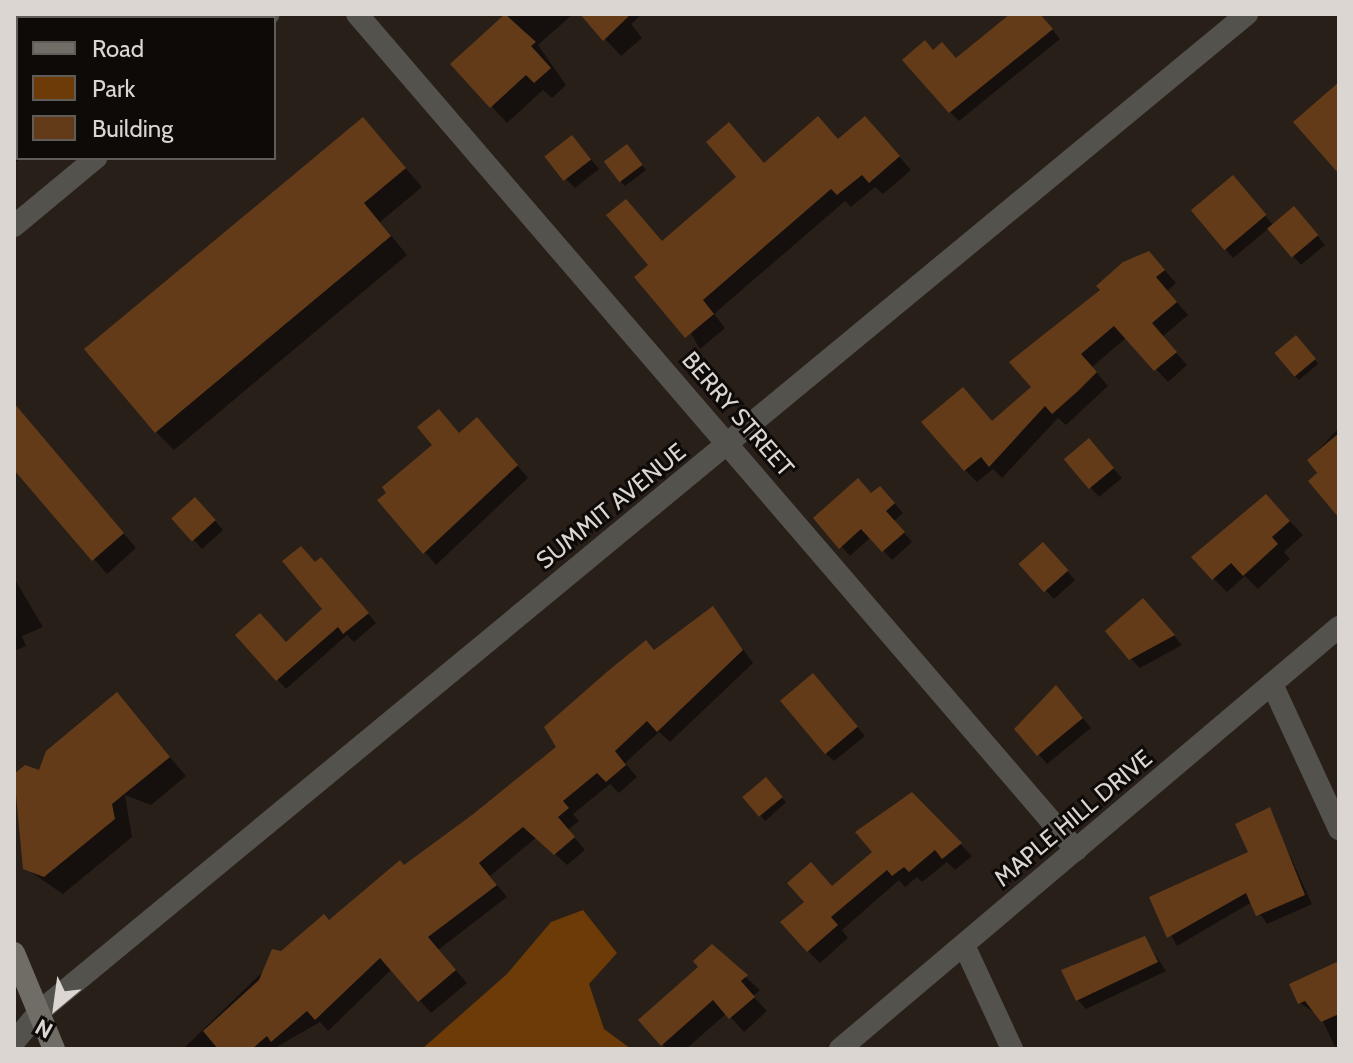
<!DOCTYPE html>
<style>
body{margin:0}
#map{position:relative;width:1353px;height:1063px;overflow:hidden;background:#281f19;font-family:Cabin,sans-serif}
div>[style]{position:absolute}
[style*='--x']{left:calc(var(--x)*1px);top:calc(var(--y)*1px);width:calc(var(--w)*1px);rotate:calc(var(--a)*1deg)}
.green>*{inset:0;background:#6d3b07}
.shadow>*{inset:0;background:#0007;transform-origin:0 0}
.building>*{inset:0;background:#643b18;transform-origin:0 0}
.minor>*{height:22px;margin:-11px;padding:0 11px;transform-origin:11px;border-radius:11px;background:#54524d}
.tertiary>*{height:22px;margin:-11px;padding:0 11px;transform-origin:11px;border-radius:11px;background:#54524d}
.secondary>*{height:22px;margin:-11px;padding:0 11px;transform-origin:11px;border-radius:11px;background:#706d66}
span{translate:-50% -50%;white-space:nowrap;text-align:center;line-height:1.15;-webkit-text-stroke:6px #0e0a08;paint-order:stroke}
.street-label{font-size:24px;color:#dbd6d1}
.frame{position:absolute;inset:0;border:16px solid #dbd6d1;pointer-events:none}
.legend{position:absolute;left:16px;top:16px;width:260px;height:144px;box-sizing:border-box;background:#0e0a08;border:2px solid #605c58;margin:0;padding:10px 14px;list-style:none;font-size:24px;color:#dbd6d1}
.legend li{display:flex;align-items:center;gap:16px;height:40px}
.legend b{width:40px;border:2px solid #605c58}
.north{position:absolute;left:16px;top:967px;width:80px;height:80px;-webkit-text-stroke:6px #0e0a08;paint-order:stroke;rotate:209deg;font-size:22px;font-weight:700;line-height:32px;text-align:center;color:#dbd6d1}
.north::after{content:'';display:block;margin:auto;width:28px;height:36px;background:#dbd6d1;clip-path:polygon(50% 0,100% 100%,50% 72%,0 100%)}
</style>
<div id="map">
<div class="green">
<i style="clip-path:polygon(583px 910px,617px 953px,589px 984px,604px 1029px,631px 1049px,422px 1049px,507px 974px,551px 922px)"></i>
</div>
<div class="shadow">
<i style="clip-path:polygon(508px 14px,573px 14px,538px 45px,566px 85px,552px 98px,543px 90px,507px 123px,452px 64px)"></i>
<i style="clip-path:polygon(582px 14px,642px 14px,631px 24px,642px 38px,621px 56px)"></i>
<i style="clip-path:polygon(1013px 14px,1040px 14px,1060px 39px,959px 121px,950px 112px,957px 60px)"></i>
<i style="clip-path:polygon(14px 33px,21px 158px,14px 163px)"></i>
<i style="clip-path:polygon(362px 119px,422px 187px,380px 222px,407px 255px,174px 450px,156px 432px)"></i>
<i style="clip-path:polygon(877px 131px,911px 170px,883px 194px,875px 187px,851px 207px,845px 201px,714px 314px,725px 328px,700px 349px,651px 265px,663px 243px,765px 164px)"></i>
<i style="clip-path:polygon(581px 147px,599px 169px,575px 188px,566px 179px)"></i>
<i style="clip-path:polygon(631px 151px,646px 170px,625px 186px,621px 182px)"></i>
<i style="clip-path:polygon(1241px 187px,1274px 226px,1303px 218px,1325px 245px,1301px 265px,1269px 228px,1233px 258px,1193px 210px)"></i>
<i style="clip-path:polygon(1161px 266px,1176px 283px,1167px 291px,1188px 315px,1162px 337px,1187px 365px,1168px 382px,1127px 337px,1092px 367px,1108px 386px,1066px 425px,1058px 418px,1002px 478px,993px 469px,977px 482px,965px 470px)"></i>
<i style="clip-path:polygon(1300px 341px,1318px 364px,1299px 380px,1295px 376px)"></i>
<i style="clip-path:polygon(14px 404px,136px 548px,107px 574px,14px 467px)"></i>
<i style="clip-path:polygon(1339px 428px,1339px 514px,1309px 460px)"></i>
<i style="clip-path:polygon(489px 432px,528px 478px,436px 565px,380px 500px,435px 446px)"></i>
<i style="clip-path:polygon(1097px 450px,1122px 478px,1099px 497px,1066px 459px)"></i>
<i style="clip-path:polygon(872px 495px,889px 497px,903px 513px,894px 521px,912px 542px,892px 560px,871px 537px,850px 556px,816px 518px)"></i>
<i style="clip-path:polygon(204px 508px,223px 530px,202px 549px,174px 518px)"></i>
<i style="clip-path:polygon(1280px 511px,1303px 535px,1284px 552px,1290px 559px,1258px 589px,1245px 576px,1227px 592px,1213px 578px)"></i>
<i style="clip-path:polygon(1052px 554px,1075px 580px,1054px 599px,1045px 590px)"></i>
<i style="clip-path:polygon(315px 564px,330px 568px,376px 623px,354px 642px,347px 635px,286px 689px,238px 635px,286px 644px,325px 610px)"></i>
<i style="clip-path:polygon(14px 578px,43px 627px,22px 636px,26px 646px,14px 651px)"></i>
<i style="clip-path:polygon(713px 608px,753px 663px,670px 742px,659px 732px,625px 763px,637px 777px,619px 793px,610px 784px,573px 814px,579px 821px,568px 830px,585px 850px,567px 865px,537px 837px,490px 876px,507px 897px,438px 950px,467px 983px,431px 1013px,392px 969px,328px 1031px,320px 1022px,273px 1049px,183px 1049px,281px 954px,474px 817px,559px 747px,655px 652px)"></i>
<i style="clip-path:polygon(1152px 610px,1182px 645px,1140px 668px,1131px 659px)"></i>
<i style="clip-path:polygon(822px 684px,865px 736px,834px 761px,825px 753px)"></i>
<i style="clip-path:polygon(117px 695px,186px 776px,151px 805px,125px 795px,132px 837px,63px 894px,25px 868px,14px 777px,25px 767px,40px 772px)"></i>
<i style="clip-path:polygon(1065px 697px,1091px 728px,1047px 764px,1017px 729px)"></i>
<i style="left:766px;top:780px;width:30px;height:28px;rotate:48deg"></i>
<i style="clip-path:polygon(912px 795px,972px 856px,955px 870px,947px 862px,922px 882px,917px 877px,905px 887px,899px 880px,842px 930px,848px 938px,820px 963px,808px 951px,833px 888px,875px 852px)"></i>
<i style="clip-path:polygon(1269px 810px,1312px 904px,1267px 924px,1252px 902px,1177px 946px,1151px 898px,1251px 853px)"></i>
<i style="clip-path:polygon(1144px 938px,1166px 971px,1086px 1009px,1077px 999px)"></i>
<i style="clip-path:polygon(712px 947px,760px 990px,753px 996px,767px 1011px,744px 1032px,727px 1013px,686px 1049px,667px 1049px,641px 1020px,701px 968px)"></i>
<i style="clip-path:polygon(1339px 970px,1339px 1049px,1336px 1049px,1321px 1017px,1300px 1003px)"></i>
</div>
<div class="building">
<i style="clip-path:polygon(505px 14px,536px 42px,531px 46px,551px 68px,534px 83px,526px 75px,490px 108px,450px 64px)"></i>
<i style="clip-path:polygon(580px 14px,631px 14px,603px 41px)"></i>
<i style="clip-path:polygon(1010px 14px,1040px 14px,1053px 29px,949px 113px,902px 60px,925px 40px,933px 50px,942px 42px,956px 58px)"></i>
<i style="clip-path:polygon(1339px 82px,1339px 174px,1293px 122px)"></i>
<i style="clip-path:polygon(818px 116px,838px 139px,865px 116px,900px 156px,869px 183px,862px 175px,837px 195px,831px 189px,703px 300px,714px 314px,685px 338px,634px 277px,648px 265px,606px 215px,626px 199px,662px 241px,736px 177px,706px 142px,729px 122px,764px 163px)"></i>
<i style="clip-path:polygon(363px 117px,406px 168px,364px 203px,391px 236px,155px 433px,84px 349px)"></i>
<i style="left:572px;top:135px;width:31px;height:35px;rotate:52deg"></i>
<i style="left:627px;top:144px;width:26px;height:29px;rotate:53deg"></i>
<i style="left:1233px;top:175px;width:52px;height:55px;rotate:50deg"></i>
<i style="left:1294px;top:206px;width:38px;height:35px;rotate:50deg"></i>
<i style="clip-path:polygon(1149px 251px,1165px 270px,1156px 277px,1177px 302px,1152px 323px,1177px 352px,1154px 371px,1114px 326px,1081px 354px,1097px 372px,1078px 391px,1052px 414px,1045px 406px,989px 467px,981px 457px,964px 471px,921px 422px,963px 387px,992px 421px,1031px 387px,1009px 362px,1100px 290px,1096px 286px,1123px 262px)"></i>
<i style="left:1296px;top:335px;width:31px;height:28px;rotate:50deg"></i>
<i style="clip-path:polygon(14px 403px,124px 533px,92px 561px,14px 470px)"></i>
<i style="clip-path:polygon(439px 409px,459px 433px,477px 417px,518px 465px,423px 554px,377px 500px,386px 493px,382px 487px,432px 445px,417px 427px)"></i>
<i style="clip-path:polygon(1339px 433px,1339px 518px,1308px 481px,1317px 473px,1307px 460px)"></i>
<i style="left:1089px;top:438px;width:39px;height:33px;rotate:50deg"></i>
<i style="clip-path:polygon(858px 478px,871px 493px,880px 486px,895px 503px,886px 511px,905px 532px,882px 552px,861px 529px,839px 549px,813px 518px)"></i>
<i style="clip-path:polygon(1266px 494px,1290px 521px,1272px 537px,1278px 544px,1243px 576px,1231px 563px,1212px 580px,1191px 557px)"></i>
<i style="left:195px;top:497px;width:31px;height:32px;rotate:48deg"></i>
<i style="left:1043px;top:542px;width:38px;height:33px;rotate:48deg"></i>
<i style="clip-path:polygon(301px 546px,315px 562px,321px 557px,369px 613px,343px 634px,338px 627px,276px 681px,235px 635px,260px 613px,286px 642px,322px 609px,282px 561px)"></i>
<i style="clip-path:polygon(1143px 598px,1175px 635px,1129px 660px,1105px 631px)"></i>
<i style="clip-path:polygon(713px 606px,743px 650px,657px 732px,647px 721px,615px 751px,626px 765px,606px 782px,597px 773px,563px 801px,569px 808px,558px 817px,575px 837px,554px 855px,523px 827px,479px 863px,497px 885px,428px 937px,456px 970px,418px 1002px,380px 958px,315px 1020px,307px 1011px,271px 1042px,267px 1036px,252px 1049px,218px 1049px,203px 1031px,259px 980px,272px 949px,281px 951px,324px 914px,329px 920px,400px 860px,404px 865px,472px 815px,556px 747px,544px 727px,608px 671px,646px 640px,654px 650px)"></i>
<i style="left:813px;top:673px;width:70px;height:43px;rotate:50deg"></i>
<i style="clip-path:polygon(1056px 685px,1083px 718px,1037px 756px,1014px 729px)"></i>
<i style="clip-path:polygon(117px 692px,170px 757px,112px 804px,115px 819px,44px 877px,23px 869px,14px 774px,25px 765px,39px 770px,46px 751px)"></i>
<i style="left:766px;top:777px;width:26px;height:31px;rotate:50deg"></i>
<i style="clip-path:polygon(912px 792px,962px 843px,942px 859px,935px 850px,909px 872px,904px 867px,892px 876px,887px 870px,831px 917px,838px 925px,807px 952px,780px 922px,804px 902px,787px 883px,811px 862px,832px 886px,872px 852px,855px 832px)"></i>
<i style="clip-path:polygon(1270px 807px,1305px 895px,1256px 916px,1246px 893px,1167px 938px,1149px 897px,1248px 852px,1235px 824px)"></i>
<i style="clip-path:polygon(1145px 936px,1158px 962px,1076px 1001px,1061px 970px)"></i>
<i style="clip-path:polygon(712px 944px,748px 975px,741px 981px,755px 997px,729px 1019px,713px 1000px,661px 1046px,638px 1020px,698px 967px,693px 961px)"></i>
<i style="clip-path:polygon(1339px 961px,1339px 1014px,1321px 1022px,1305px 1001px,1298px 1004px,1289px 984px)"></i>
</div>
<div class="minor">
<i style="--x:357;--y:14;--w:1103;--a:49.3"></i>
<i style="--x:1272;--y:684;--w:160;--a:65.2"></i>
<i style="--x:964;--y:945;--w:115;--a:65.2"></i>
<i style="--x:14;--y:1042;--w:39;--a:-50"></i>
<i style="--x:840;--y:1049;--w:654;--a:-40.22"></i>
</div>
<div class="tertiary">
<i style="--x:264;--y:18;--w:6;--a:-39"></i>
<i style="--x:14;--y:226;--w:107;--a:-39.7"></i>
<i style="--x:39;--y:1012;--w:1567;--a:-39.56"></i>
</div>
<div class="secondary">
<i style="--x:14;--y:953;--w:104;--a:67.4"></i>
</div>
<div class="street-label">
<span style="left:738px;top:414px;rotate:49deg">BERRY STREET</span>
<span style="left:611px;top:506px;rotate:-39deg">SUMMIT AVENUE</span>
<span style="left:1073px;top:818px;rotate:-40deg">MAPLE HILL DRIVE</span>
</div>
<div class="frame"></div>
<ul class="legend">
<li><b style="height:10px;background:#706d66"></b>Road</li>
<li><b style="height:22px;background:#6d3b07"></b>Park</li>
<li><b style="height:22px;background:#643b18"></b>Building</li>
</ul>
<div class="north">N</div>
</div>
